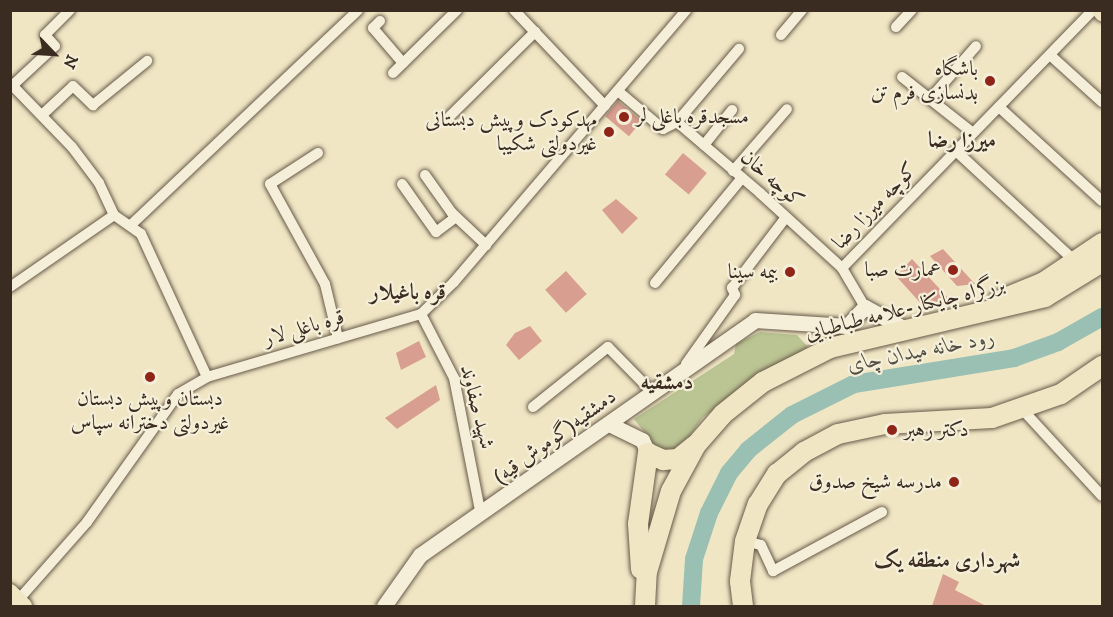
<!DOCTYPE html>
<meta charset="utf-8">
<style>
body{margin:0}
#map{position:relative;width:1113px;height:617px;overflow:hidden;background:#f0e6c4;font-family:"IM FELL DW Pica",Amiri,serif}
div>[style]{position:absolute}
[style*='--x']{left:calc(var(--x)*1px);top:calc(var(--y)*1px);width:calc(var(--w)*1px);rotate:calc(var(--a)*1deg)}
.green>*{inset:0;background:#bbc493}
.river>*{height:18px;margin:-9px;padding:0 9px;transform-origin:9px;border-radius:9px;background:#9ac0b3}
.building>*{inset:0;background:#d89e8f;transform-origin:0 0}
.roads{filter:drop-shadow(0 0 2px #685a4a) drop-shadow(0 0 2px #685a4a)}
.street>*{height:10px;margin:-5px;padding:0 5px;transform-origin:5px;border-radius:5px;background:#f5efd9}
.secondary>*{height:15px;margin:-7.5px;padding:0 7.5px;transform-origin:7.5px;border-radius:7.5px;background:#f5efd9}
.primary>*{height:16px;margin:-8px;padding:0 8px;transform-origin:8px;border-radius:8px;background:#f0e6c4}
.highway>*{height:20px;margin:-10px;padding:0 10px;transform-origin:10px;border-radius:10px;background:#f0e6c4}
.dots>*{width:16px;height:16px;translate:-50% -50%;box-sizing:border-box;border:3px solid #f5efd9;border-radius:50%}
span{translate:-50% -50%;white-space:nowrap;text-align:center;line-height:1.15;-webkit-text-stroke:4.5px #f5efd9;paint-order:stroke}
.poi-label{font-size:21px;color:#3b2c22}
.right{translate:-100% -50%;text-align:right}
.left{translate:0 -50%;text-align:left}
.street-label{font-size:21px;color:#3b2c22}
.neighbourhood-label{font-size:22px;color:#3b2c22;font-weight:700}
.water-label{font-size:22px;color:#535146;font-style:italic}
.frame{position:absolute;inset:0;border:12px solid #3b2c22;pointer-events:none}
.north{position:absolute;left:24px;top:24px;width:60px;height:60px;-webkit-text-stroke:4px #f5efd9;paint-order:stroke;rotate:115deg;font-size:16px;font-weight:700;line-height:24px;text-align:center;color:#3b2c22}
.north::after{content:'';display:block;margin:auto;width:21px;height:27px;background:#3b2c22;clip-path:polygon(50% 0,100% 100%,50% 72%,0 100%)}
</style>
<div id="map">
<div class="green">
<i style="clip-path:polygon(760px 332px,797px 335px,808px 347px,703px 417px,679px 451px,659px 451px,634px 419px,734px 354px,736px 344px)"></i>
</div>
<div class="river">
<i style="--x:691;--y:606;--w:47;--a:-86.3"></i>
<i style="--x:694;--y:559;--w:48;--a:-71.9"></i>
<i style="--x:709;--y:513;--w:45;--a:-63.4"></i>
<i style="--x:729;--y:473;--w:30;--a:-50"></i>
<i style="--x:748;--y:450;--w:56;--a:-38.5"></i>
<i style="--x:792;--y:415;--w:69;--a:-26.6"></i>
<i style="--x:854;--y:384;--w:162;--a:-9.2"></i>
<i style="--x:1014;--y:358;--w:47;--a:-20"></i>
<i style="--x:1058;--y:342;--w:51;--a:-29.6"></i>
</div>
<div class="building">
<i style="left:618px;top:101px;width:31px;height:20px;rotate:40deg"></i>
<i style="left:683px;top:153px;width:31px;height:28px;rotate:40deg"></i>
<i style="clip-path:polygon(616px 199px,638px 218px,622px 234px,602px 210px)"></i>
<i style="clip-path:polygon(943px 249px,975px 284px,957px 286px,930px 256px)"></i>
<i style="clip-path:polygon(912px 259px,951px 301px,923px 306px,896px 276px)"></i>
<i style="left:566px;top:271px;width:31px;height:28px;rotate:48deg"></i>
<i style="clip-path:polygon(530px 326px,542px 341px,519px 360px,506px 345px,515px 333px)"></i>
<i style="clip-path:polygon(419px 341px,426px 357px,401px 370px,396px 353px)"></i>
<i style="clip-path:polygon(436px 385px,440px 400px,397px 429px,385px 418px)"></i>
<i style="clip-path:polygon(943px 574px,959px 582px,955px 590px,986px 606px,932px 606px)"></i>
</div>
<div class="roads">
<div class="street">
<i style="--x:514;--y:10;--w:132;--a:46.5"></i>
<i style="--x:380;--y:21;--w:10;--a:135"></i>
<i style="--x:373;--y:28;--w:46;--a:49.4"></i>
<i style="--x:896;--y:27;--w:23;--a:-47"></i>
<i style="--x:781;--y:35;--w:33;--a:-50"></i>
<i style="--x:1050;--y:55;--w:70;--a:42.1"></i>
<i style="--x:393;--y:73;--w:90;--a:-44.5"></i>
<i style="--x:902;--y:77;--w:90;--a:38.3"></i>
<i style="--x:10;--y:83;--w:89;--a:45.9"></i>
<i style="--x:72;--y:147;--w:45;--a:53.1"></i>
<i style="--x:99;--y:183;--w:35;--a:65"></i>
<i style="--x:114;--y:215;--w:33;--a:35"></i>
<i style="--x:141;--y:234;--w:157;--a:65.2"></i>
<i style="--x:13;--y:85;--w:57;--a:-42.9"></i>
<i style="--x:55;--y:46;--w:15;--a:-132"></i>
<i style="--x:45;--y:35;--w:35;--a:-45"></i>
<i style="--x:618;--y:91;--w:59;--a:40.2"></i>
<i style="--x:663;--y:129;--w:16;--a:-27"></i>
<i style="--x:677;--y:122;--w:109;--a:40.5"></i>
<i style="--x:760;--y:193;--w:111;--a:42.4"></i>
<i style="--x:842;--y:268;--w:45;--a:59.5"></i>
<i style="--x:930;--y:99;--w:70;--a:-49"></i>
<i style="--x:999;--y:107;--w:139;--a:42.4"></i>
<i style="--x:42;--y:115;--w:42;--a:-43.1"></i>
<i style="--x:73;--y:86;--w:28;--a:44"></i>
<i style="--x:93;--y:105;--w:70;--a:-39.2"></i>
<i style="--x:450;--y:116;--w:120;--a:-44.7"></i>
<i style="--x:677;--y:122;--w:96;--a:-49.7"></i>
<i style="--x:704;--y:145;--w:45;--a:-51.3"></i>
<i style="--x:956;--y:151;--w:163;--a:42.8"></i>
<i style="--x:318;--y:153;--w:57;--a:147.1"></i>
<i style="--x:270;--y:184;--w:114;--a:61.2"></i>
<i style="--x:325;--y:284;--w:56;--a:76.5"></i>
<i style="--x:733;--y:171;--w:82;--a:-48.9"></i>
<i style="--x:425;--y:175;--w:47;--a:54.6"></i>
<i style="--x:452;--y:213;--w:47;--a:43.3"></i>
<i style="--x:402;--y:184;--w:59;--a:54.7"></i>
<i style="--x:436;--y:232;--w:25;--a:-37"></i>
<i style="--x:132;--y:224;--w:311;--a:-43.4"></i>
<i style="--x:842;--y:268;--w:360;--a:-45.8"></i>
<i style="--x:655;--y:283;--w:136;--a:-50.4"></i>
<i style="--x:10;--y:287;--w:126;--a:-34.7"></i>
<i style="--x:421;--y:314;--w:72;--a:62.7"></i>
<i style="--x:454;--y:378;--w:140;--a:78.9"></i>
<i style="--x:686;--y:364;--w:85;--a:-54.6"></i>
<i style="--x:735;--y:295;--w:8;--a:-113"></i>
<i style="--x:732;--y:288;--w:89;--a:-52.7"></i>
<i style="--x:533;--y:407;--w:96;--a:-38.7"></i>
<i style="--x:608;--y:347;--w:64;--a:45.6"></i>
<i style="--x:1022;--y:409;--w:118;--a:47.4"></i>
<i style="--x:745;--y:541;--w:16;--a:14"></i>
<i style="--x:761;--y:545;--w:29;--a:65"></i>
<i style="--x:773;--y:571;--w:124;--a:-28.4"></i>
<i style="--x:13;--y:606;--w:112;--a:-48.6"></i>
<i style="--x:87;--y:522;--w:157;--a:-54.6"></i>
<i style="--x:178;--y:394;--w:34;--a:-30"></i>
<i style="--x:207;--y:377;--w:223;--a:-16.4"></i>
<i style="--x:421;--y:314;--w:46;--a:-44.1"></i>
<i style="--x:454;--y:282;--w:358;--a:-49.5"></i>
</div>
<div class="secondary">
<i style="--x:609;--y:424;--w:37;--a:26"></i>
<i style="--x:642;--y:440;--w:14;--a:65"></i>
<i style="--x:384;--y:606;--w:62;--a:-54.8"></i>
<i style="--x:420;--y:555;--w:409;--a:-35"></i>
<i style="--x:755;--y:320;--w:92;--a:3.7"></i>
<i style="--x:847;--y:326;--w:26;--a:-47"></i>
<i style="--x:865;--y:307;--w:46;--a:28.8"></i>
</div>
<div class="primary">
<i style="--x:1100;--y:10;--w:4;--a:56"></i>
<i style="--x:10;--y:592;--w:20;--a:45"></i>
</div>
<div class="highway">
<i style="--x:998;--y:301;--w:50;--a:-22.4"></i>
<i style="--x:1044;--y:282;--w:70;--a:-33.9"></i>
<i style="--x:641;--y:569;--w:45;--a:-93.8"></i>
<i style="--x:638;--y:524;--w:72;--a:-82"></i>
<i style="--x:648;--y:453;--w:17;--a:25"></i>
<i style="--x:663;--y:460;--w:15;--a:-4"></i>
<i style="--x:678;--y:459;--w:21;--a:-39"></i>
<i style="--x:645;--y:606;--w:34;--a:-87"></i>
<i style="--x:647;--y:572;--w:84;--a:-73.5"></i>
<i style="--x:671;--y:491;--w:52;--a:-61.5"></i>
<i style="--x:696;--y:445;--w:41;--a:-48.9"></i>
<i style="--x:723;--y:414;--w:51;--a:-38.7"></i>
<i style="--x:763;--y:382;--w:75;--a:-26.9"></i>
<i style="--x:830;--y:348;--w:221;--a:-13.3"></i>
<i style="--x:1045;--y:297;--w:67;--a:-31.6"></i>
<i style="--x:743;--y:606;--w:25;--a:-97"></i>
<i style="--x:740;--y:581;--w:40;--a:-82.9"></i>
<i style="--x:745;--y:541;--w:39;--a:-71"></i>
<i style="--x:758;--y:504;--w:36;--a:-58"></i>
<i style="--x:777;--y:474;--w:35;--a:-39"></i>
<i style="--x:804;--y:452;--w:38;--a:-28"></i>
<i style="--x:838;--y:434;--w:48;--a:-12"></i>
<i style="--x:885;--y:424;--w:107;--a:-3.2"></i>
<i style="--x:992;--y:418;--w:73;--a:-19.2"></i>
<i style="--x:1061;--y:394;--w:50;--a:-34.3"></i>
</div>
</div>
<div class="dots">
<i style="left:990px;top:81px;background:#8f2418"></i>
<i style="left:624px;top:117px;background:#8f2418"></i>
<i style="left:609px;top:132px;background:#8f2418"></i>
<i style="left:953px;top:270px;background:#8f2418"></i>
<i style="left:790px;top:272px;background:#8f2418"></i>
<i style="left:150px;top:377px;background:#8f2418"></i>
<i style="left:892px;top:430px;background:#8f2418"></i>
<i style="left:954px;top:482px;background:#8f2418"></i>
</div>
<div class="poi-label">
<span class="right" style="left:978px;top:81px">باشگاه<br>بدنسازی فرم تن</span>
<span class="left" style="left:636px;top:117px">مسجدقره باغلی لر</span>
<span class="right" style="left:597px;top:132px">مهدکودک وپیش دبستانی<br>غیردولتی شکیبا</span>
<span class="right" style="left:941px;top:270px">عمارت صبا</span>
<span class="right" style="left:778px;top:272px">بیمه سینا</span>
<span style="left:150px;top:411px">دبستان وپیش دبستان<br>غیردولتی دخترانه سپاس</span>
<span class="left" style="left:904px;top:430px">دکتر رهبر</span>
<span class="right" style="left:942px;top:482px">مدرسه شیخ صدوق</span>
</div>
<div class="street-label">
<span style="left:772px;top:179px;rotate:41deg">کوچه خان</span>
<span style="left:875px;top:206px;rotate:-46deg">کوچه میرزا رضا</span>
<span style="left:905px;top:309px;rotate:-14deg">بزرگراه چایکنار-علامه طباطبایی</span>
<span style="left:304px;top:328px;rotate:-16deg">قره باغلی لار</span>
<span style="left:477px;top:407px;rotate:76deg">شهید صفاوند</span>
<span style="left:555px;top:437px;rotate:-36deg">دمشقیه(گوموش قیه)</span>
</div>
<div class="neighbourhood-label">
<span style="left:962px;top:141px">میرزا رضا</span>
<span style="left:408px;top:293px">قره باغیلار</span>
<span style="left:667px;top:383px">دمشقیه</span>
<span style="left:947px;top:561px">شهرداری منطقه یک</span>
</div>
<div class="water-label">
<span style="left:921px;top:351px;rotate:-11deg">رود خانه میدان چای</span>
</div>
<div class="frame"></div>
<div class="north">N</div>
</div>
